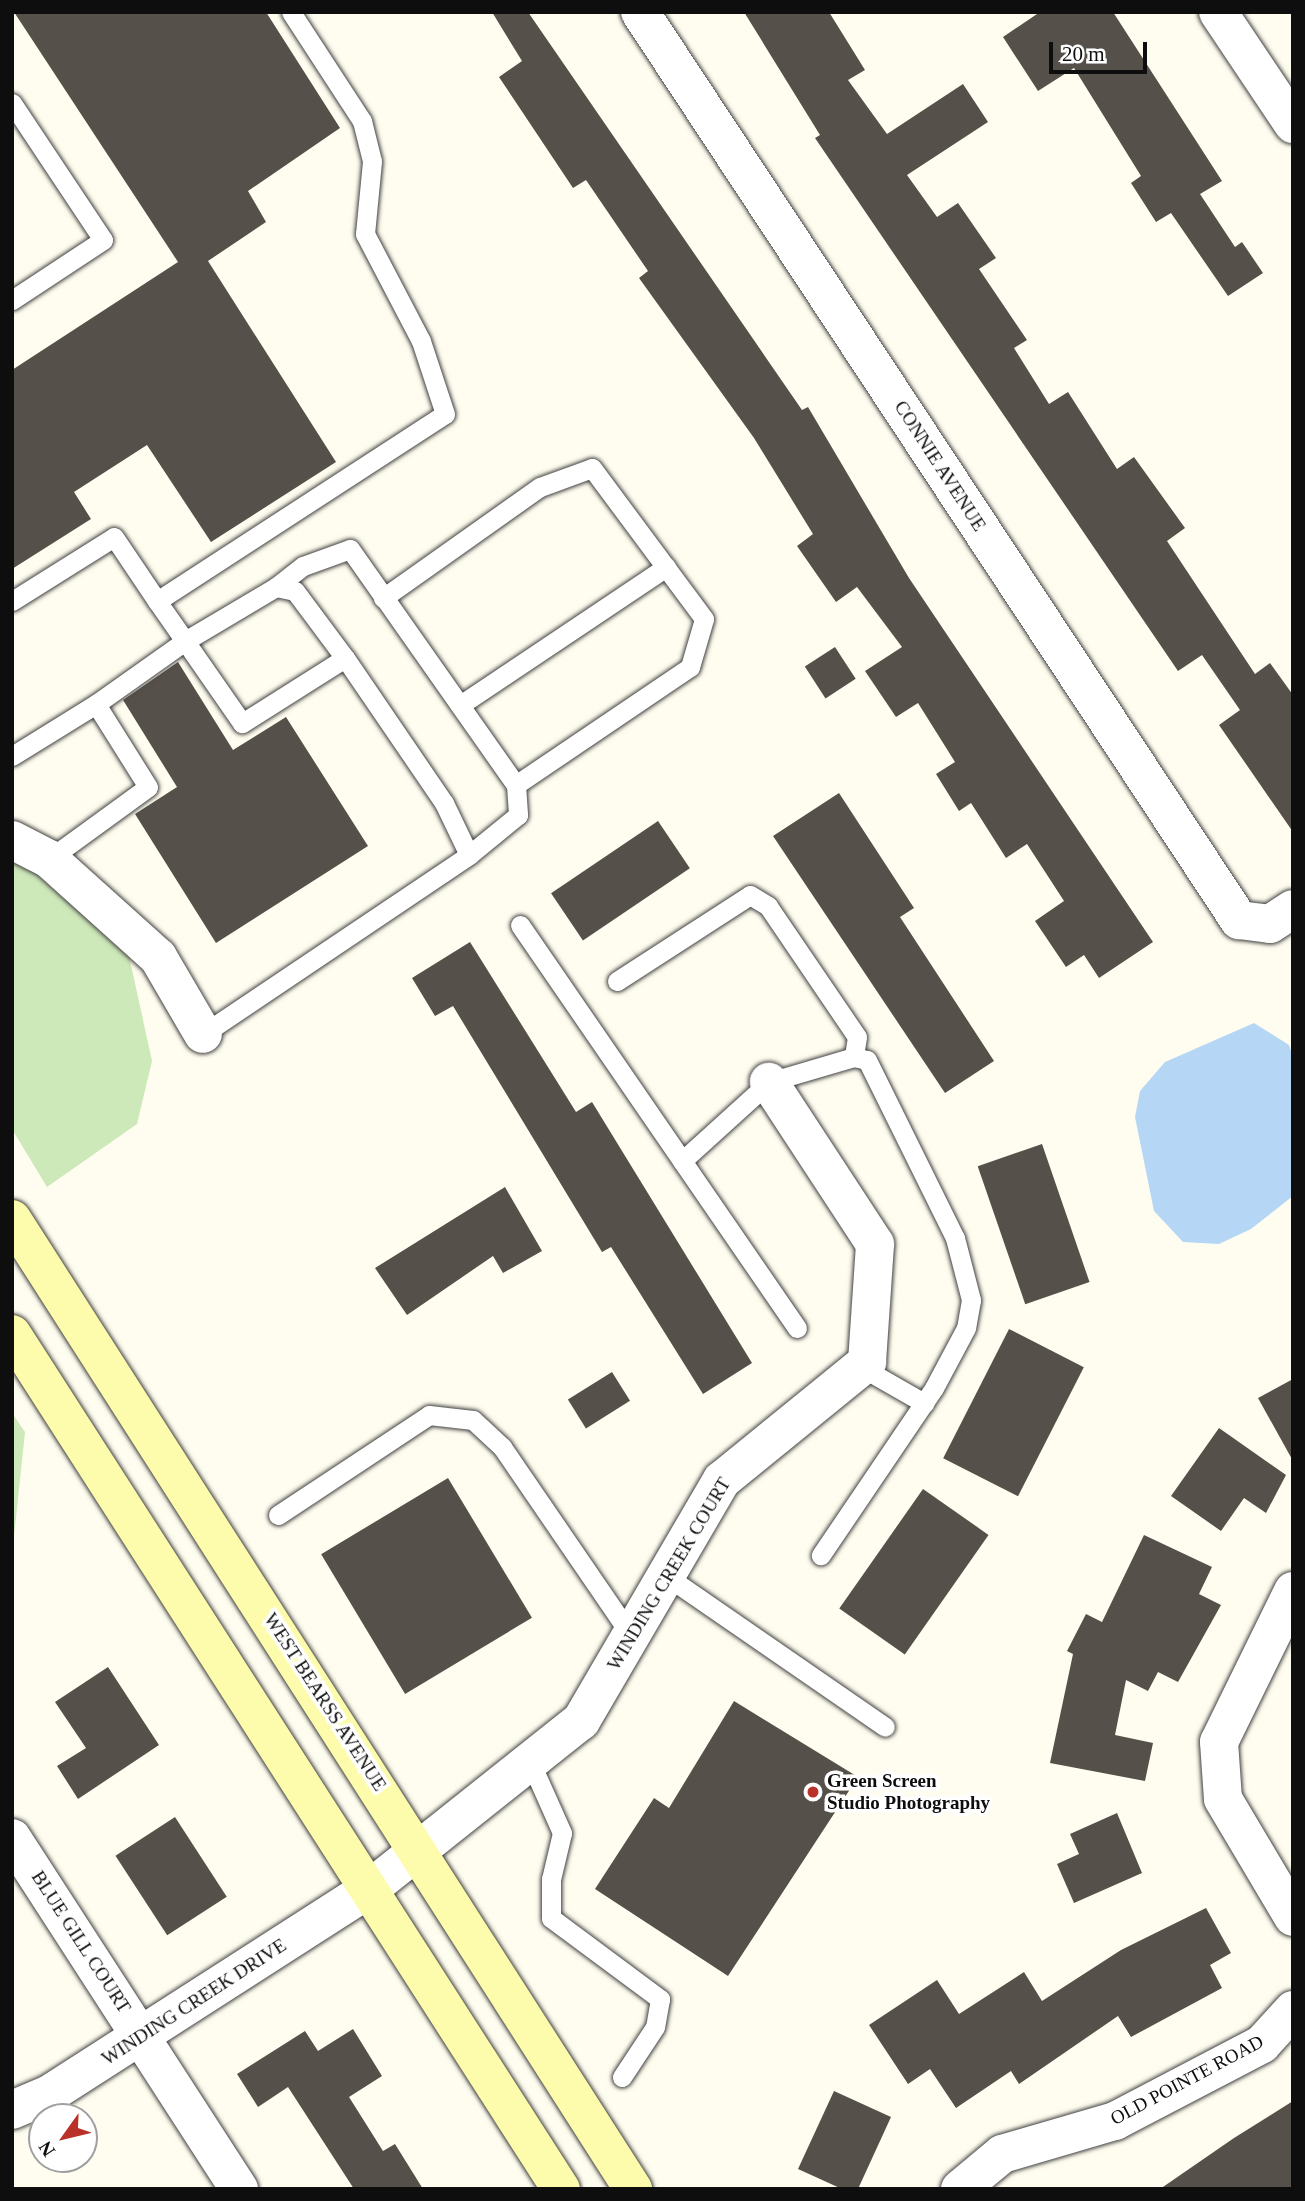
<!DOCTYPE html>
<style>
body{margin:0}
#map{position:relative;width:1305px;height:2201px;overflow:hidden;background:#fffdef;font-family:Georgia,serif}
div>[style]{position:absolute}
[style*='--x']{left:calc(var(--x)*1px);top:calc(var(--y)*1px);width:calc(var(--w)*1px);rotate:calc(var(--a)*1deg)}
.green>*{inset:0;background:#cde8b9}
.water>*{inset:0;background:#b5d6f4}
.building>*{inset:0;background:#56504a;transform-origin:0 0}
.roads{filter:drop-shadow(0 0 2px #414141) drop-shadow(0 0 2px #414141)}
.service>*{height:19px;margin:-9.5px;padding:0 9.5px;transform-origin:9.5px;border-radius:9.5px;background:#fff}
.minor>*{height:38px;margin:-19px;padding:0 19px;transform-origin:19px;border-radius:19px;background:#fff}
.secondary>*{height:38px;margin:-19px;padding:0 19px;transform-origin:19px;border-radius:19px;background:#fdfcac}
.dots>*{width:19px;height:19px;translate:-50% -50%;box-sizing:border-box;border:4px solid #fff;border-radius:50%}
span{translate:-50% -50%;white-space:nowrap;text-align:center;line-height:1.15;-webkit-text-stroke:7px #fff;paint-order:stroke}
.street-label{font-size:19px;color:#0e0e0e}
.poi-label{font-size:19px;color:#0e0e0e;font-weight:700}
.left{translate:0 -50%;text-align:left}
.frame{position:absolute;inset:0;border:14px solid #0e0e0e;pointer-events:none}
.north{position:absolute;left:28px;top:2103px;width:70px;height:70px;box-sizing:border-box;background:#fff;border:2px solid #9f9f9f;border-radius:50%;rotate:236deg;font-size:19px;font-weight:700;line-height:28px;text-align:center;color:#0e0e0e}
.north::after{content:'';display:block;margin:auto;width:24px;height:32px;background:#ba3129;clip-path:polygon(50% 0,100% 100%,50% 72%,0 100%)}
.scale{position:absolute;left:1049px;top:42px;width:98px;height:32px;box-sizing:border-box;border:4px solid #0e0e0e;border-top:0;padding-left:9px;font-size:21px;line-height:24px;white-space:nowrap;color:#0e0e0e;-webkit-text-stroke:5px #fff;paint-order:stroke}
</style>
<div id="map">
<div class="green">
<i style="clip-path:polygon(12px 860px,28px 867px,129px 956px,152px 1061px,137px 1124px,47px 1187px,12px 1129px)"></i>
<i style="clip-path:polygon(12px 1413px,25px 1432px,12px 1555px)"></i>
</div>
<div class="water">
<i style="clip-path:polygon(1254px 1023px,1289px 1045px,1293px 1057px,1293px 1196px,1251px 1229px,1219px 1244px,1183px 1242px,1154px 1211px,1135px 1117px,1140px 1091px,1165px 1062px)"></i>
</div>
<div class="building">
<i style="clip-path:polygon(14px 12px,266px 12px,340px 128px,248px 191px,266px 222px,208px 261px,336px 462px,211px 542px,147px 445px,74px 492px,91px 519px,12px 569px,12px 370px,178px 262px)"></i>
<i style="clip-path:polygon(492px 12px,528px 12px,802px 410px,808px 407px,909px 578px,1153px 942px,1099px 978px,1084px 955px,1066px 967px,1035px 921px,1064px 901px,1027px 844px,1006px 858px,971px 803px,959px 811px,936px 774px,955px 762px,918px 703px,896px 717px,865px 671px,902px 647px,857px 587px,836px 602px,797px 546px,813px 534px,754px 438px,639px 278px,648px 271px,586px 180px,573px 188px,499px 77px,522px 61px)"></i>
<i style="clip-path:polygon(744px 12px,829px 12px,865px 70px,848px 80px,887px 134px,963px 84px,988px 122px,907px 175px,937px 217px,958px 203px,996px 258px,979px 269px,1027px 340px,1014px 348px,1049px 404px,1068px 392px,1117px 469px,1134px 457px,1185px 528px,1167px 541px,1255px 674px,1270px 663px,1293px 695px,1293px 832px,1219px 725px,1240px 710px,1202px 655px,1178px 671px,815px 138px,820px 135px)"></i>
<i style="clip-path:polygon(1040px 12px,1113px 12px,1222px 181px,1200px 194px,1235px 247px,1242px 242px,1263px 273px,1228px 296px,1171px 213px,1156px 222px,1131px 183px,1141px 176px,1074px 68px,1038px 91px,1003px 37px)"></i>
<i style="left:835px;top:647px;width:38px;height:36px;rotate:57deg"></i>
<i style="clip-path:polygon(178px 662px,233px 750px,286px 717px,368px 846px,216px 943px,135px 814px,177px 787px,123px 700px)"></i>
<i style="clip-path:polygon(839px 793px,914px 908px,900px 917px,994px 1061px,945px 1093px,773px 836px)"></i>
<i style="left:658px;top:821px;width:57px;height:129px;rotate:56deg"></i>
<i style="clip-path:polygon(470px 942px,576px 1112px,592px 1102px,752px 1363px,703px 1394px,611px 1247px,602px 1252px,453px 1006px,435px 1016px,412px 978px)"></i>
<i style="left:1042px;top:1144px;width:146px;height:68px;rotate:71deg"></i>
<i style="clip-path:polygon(505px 1187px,542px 1251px,503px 1273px,493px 1256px,407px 1315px,375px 1268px)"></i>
<i style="left:1009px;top:1329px;width:84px;height:145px;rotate:27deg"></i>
<i style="left:612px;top:1372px;width:34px;height:52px;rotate:58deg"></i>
<i style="clip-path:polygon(1293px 1379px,1293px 1461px,1258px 1398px)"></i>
<i style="clip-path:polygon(1219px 1428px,1286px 1475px,1266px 1513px,1244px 1498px,1221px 1531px,1171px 1496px)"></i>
<i style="left:448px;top:1478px;width:163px;height:148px;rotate:59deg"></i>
<i style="left:923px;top:1489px;width:80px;height:146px;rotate:35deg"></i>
<i style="clip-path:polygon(1144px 1535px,1212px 1567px,1199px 1594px,1221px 1605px,1178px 1682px,1158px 1672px,1148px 1691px,1126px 1680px,1115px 1735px,1153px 1743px,1145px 1781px,1050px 1763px,1073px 1654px,1067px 1651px,1086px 1614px,1102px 1622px)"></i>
<i style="clip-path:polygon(108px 1667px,159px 1745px,78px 1799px,57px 1766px,86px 1748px,55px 1702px)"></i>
<i style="clip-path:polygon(734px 1701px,858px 1777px,728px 1976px,595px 1889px,654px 1798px,669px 1808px)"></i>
<i style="clip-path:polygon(1117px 1813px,1142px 1873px,1074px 1903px,1057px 1864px,1079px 1854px,1070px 1834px)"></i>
<i style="left:175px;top:1817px;width:95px;height:71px;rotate:57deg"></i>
<i style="clip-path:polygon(1206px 1908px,1231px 1953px,1210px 1965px,1222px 1988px,1131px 2037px,1118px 2016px,1019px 2084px,1011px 2071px,956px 2108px,930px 2069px,908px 2084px,869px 2025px,937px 1980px,959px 2014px,1024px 1972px,1042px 2001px,1121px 1950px)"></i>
<i style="clip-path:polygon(353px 2029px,382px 2076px,349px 2097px,383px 2151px,395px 2144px,423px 2189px,354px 2189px,288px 2087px,258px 2107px,237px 2074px,305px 2031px,318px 2051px)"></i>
<i style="clip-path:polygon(834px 2091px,891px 2117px,858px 2189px,842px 2189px,798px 2169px)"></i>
<i style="clip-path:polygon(1293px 2101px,1293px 2189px,1160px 2189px,1234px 2138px)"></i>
</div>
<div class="roads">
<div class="service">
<i style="--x:12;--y:103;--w:164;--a:56.4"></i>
<i style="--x:103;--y:240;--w:109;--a:146.6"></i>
<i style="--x:276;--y:587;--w:34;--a:-38"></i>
<i style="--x:303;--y:566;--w:50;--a:-19.9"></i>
<i style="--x:350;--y:549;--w:289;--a:54.9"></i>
<i style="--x:516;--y:785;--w:30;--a:86"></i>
<i style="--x:518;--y:815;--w:63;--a:140.8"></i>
<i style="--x:383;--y:598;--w:192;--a:-35.3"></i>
<i style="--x:540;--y:487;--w:55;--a:-20.1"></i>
<i style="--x:592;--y:468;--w:188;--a:53.4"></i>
<i style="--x:704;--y:619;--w:50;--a:106.3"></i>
<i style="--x:690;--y:667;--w:210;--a:145.9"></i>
<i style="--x:12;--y:601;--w:120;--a:-32.1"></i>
<i style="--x:114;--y:537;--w:77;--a:56.1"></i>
<i style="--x:157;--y:601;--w:343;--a:-33"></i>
<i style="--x:445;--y:414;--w:77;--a:-108.2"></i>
<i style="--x:421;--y:341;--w:121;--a:-117.6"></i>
<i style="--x:365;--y:234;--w:73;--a:-84.5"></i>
<i style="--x:372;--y:161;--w:41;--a:-104"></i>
<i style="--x:362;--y:121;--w:130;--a:-123.1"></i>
<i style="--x:460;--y:705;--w:248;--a:-33.8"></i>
<i style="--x:12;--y:756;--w:99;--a:-31.8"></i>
<i style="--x:49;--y:859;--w:122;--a:-36"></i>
<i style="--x:148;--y:787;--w:98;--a:-122.1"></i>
<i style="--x:96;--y:704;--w:109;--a:-35.3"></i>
<i style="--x:185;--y:641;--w:106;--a:-30.7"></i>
<i style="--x:276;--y:587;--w:19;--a:12"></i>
<i style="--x:295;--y:591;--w:84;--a:53.3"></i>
<i style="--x:345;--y:658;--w:122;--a:147.7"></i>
<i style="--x:242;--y:723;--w:100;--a:-124.8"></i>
<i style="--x:185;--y:641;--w:49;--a:-125"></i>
<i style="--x:520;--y:925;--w:489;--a:55.5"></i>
<i style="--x:617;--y:981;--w:158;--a:-32.9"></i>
<i style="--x:750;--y:895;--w:21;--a:31"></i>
<i style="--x:768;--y:906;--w:158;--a:55.8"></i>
<i style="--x:857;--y:1037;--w:20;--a:99"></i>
<i style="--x:203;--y:1034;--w:321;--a:-33.9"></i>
<i style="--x:469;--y:855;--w:58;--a:-115.7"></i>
<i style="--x:444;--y:803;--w:176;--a:-124.3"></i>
<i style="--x:682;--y:1161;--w:118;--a:-42.2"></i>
<i style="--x:769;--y:1082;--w:89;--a:-16.4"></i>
<i style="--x:854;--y:1057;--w:13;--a:13"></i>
<i style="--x:867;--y:1060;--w:199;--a:63.7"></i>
<i style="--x:955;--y:1238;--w:64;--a:75.5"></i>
<i style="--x:971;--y:1300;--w:28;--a:100"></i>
<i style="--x:966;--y:1328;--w:68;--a:118.1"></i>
<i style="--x:934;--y:1388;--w:202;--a:124.1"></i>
<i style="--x:861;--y:1367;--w:73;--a:29.7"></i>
<i style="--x:278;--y:1515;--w:181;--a:-33.5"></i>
<i style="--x:429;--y:1415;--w:44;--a:6.5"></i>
<i style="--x:473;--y:1420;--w:40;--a:43"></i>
<i style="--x:502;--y:1447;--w:227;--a:55.6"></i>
<i style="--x:665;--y:1575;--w:267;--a:34.6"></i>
<i style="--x:530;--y:1761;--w:79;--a:66"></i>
<i style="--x:562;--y:1833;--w:47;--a:103.4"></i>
<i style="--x:551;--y:1879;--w:39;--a:90"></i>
<i style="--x:551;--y:1918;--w:136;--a:36.6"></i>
<i style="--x:660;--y:1999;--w:28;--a:100"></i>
<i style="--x:655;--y:2027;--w:60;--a:123.4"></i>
</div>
<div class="minor">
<i style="--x:640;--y:12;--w:1088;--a:56.59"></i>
<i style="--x:1239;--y:920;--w:31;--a:7"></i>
<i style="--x:1270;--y:924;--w:27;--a:-33"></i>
<i style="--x:1218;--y:12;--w:135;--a:56.2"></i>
<i style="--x:12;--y:840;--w:42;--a:27.2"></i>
<i style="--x:49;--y:859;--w:147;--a:42"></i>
<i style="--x:158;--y:957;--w:89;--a:59.7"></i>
<i style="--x:1293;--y:1591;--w:168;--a:116.1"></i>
<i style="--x:1219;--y:1742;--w:57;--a:86"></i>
<i style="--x:1223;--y:1799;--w:137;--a:59.3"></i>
<i style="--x:12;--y:1838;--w:418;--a:57.1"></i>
<i style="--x:12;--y:2110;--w:39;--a:-23"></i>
<i style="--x:48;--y:2095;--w:385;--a:-32.7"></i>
<i style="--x:372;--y:1887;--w:267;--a:-38.5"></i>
<i style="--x:581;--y:1721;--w:279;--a:-59.7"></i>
<i style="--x:722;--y:1480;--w:187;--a:-39.1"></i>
<i style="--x:867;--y:1362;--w:118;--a:-86.1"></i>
<i style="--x:875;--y:1244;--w:194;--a:-123.2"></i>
<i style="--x:960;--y:2189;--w:55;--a:-39.8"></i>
<i style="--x:1002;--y:2154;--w:118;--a:-16.3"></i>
<i style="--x:1115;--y:2121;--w:166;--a:-27.6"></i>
<i style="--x:1262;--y:2044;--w:46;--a:-47.6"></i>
</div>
<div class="secondary">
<i style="--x:12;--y:1219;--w:1152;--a:57.37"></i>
<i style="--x:12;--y:1334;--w:1016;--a:57.3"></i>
</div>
</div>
<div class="dots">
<i style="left:813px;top:1792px;background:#ba3129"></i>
</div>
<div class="street-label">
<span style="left:940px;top:466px;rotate:57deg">CONNIE AVENUE</span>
<span style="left:669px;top:1574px;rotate:-59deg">WINDING CREEK COURT</span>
<span style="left:325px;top:1702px;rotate:57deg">WEST BEARSS AVENUE</span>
<span style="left:81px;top:1942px;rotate:57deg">BLUE GILL COURT</span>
<span style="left:194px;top:2002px;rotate:-33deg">WINDING CREEK DRIVE</span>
<span style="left:1187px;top:2080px;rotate:-28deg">OLD POINTE ROAD</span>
</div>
<div class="poi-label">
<span class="left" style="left:827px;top:1792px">Green Screen<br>Studio Photography</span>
</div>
<div class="frame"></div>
<div class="north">N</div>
<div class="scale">20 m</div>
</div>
